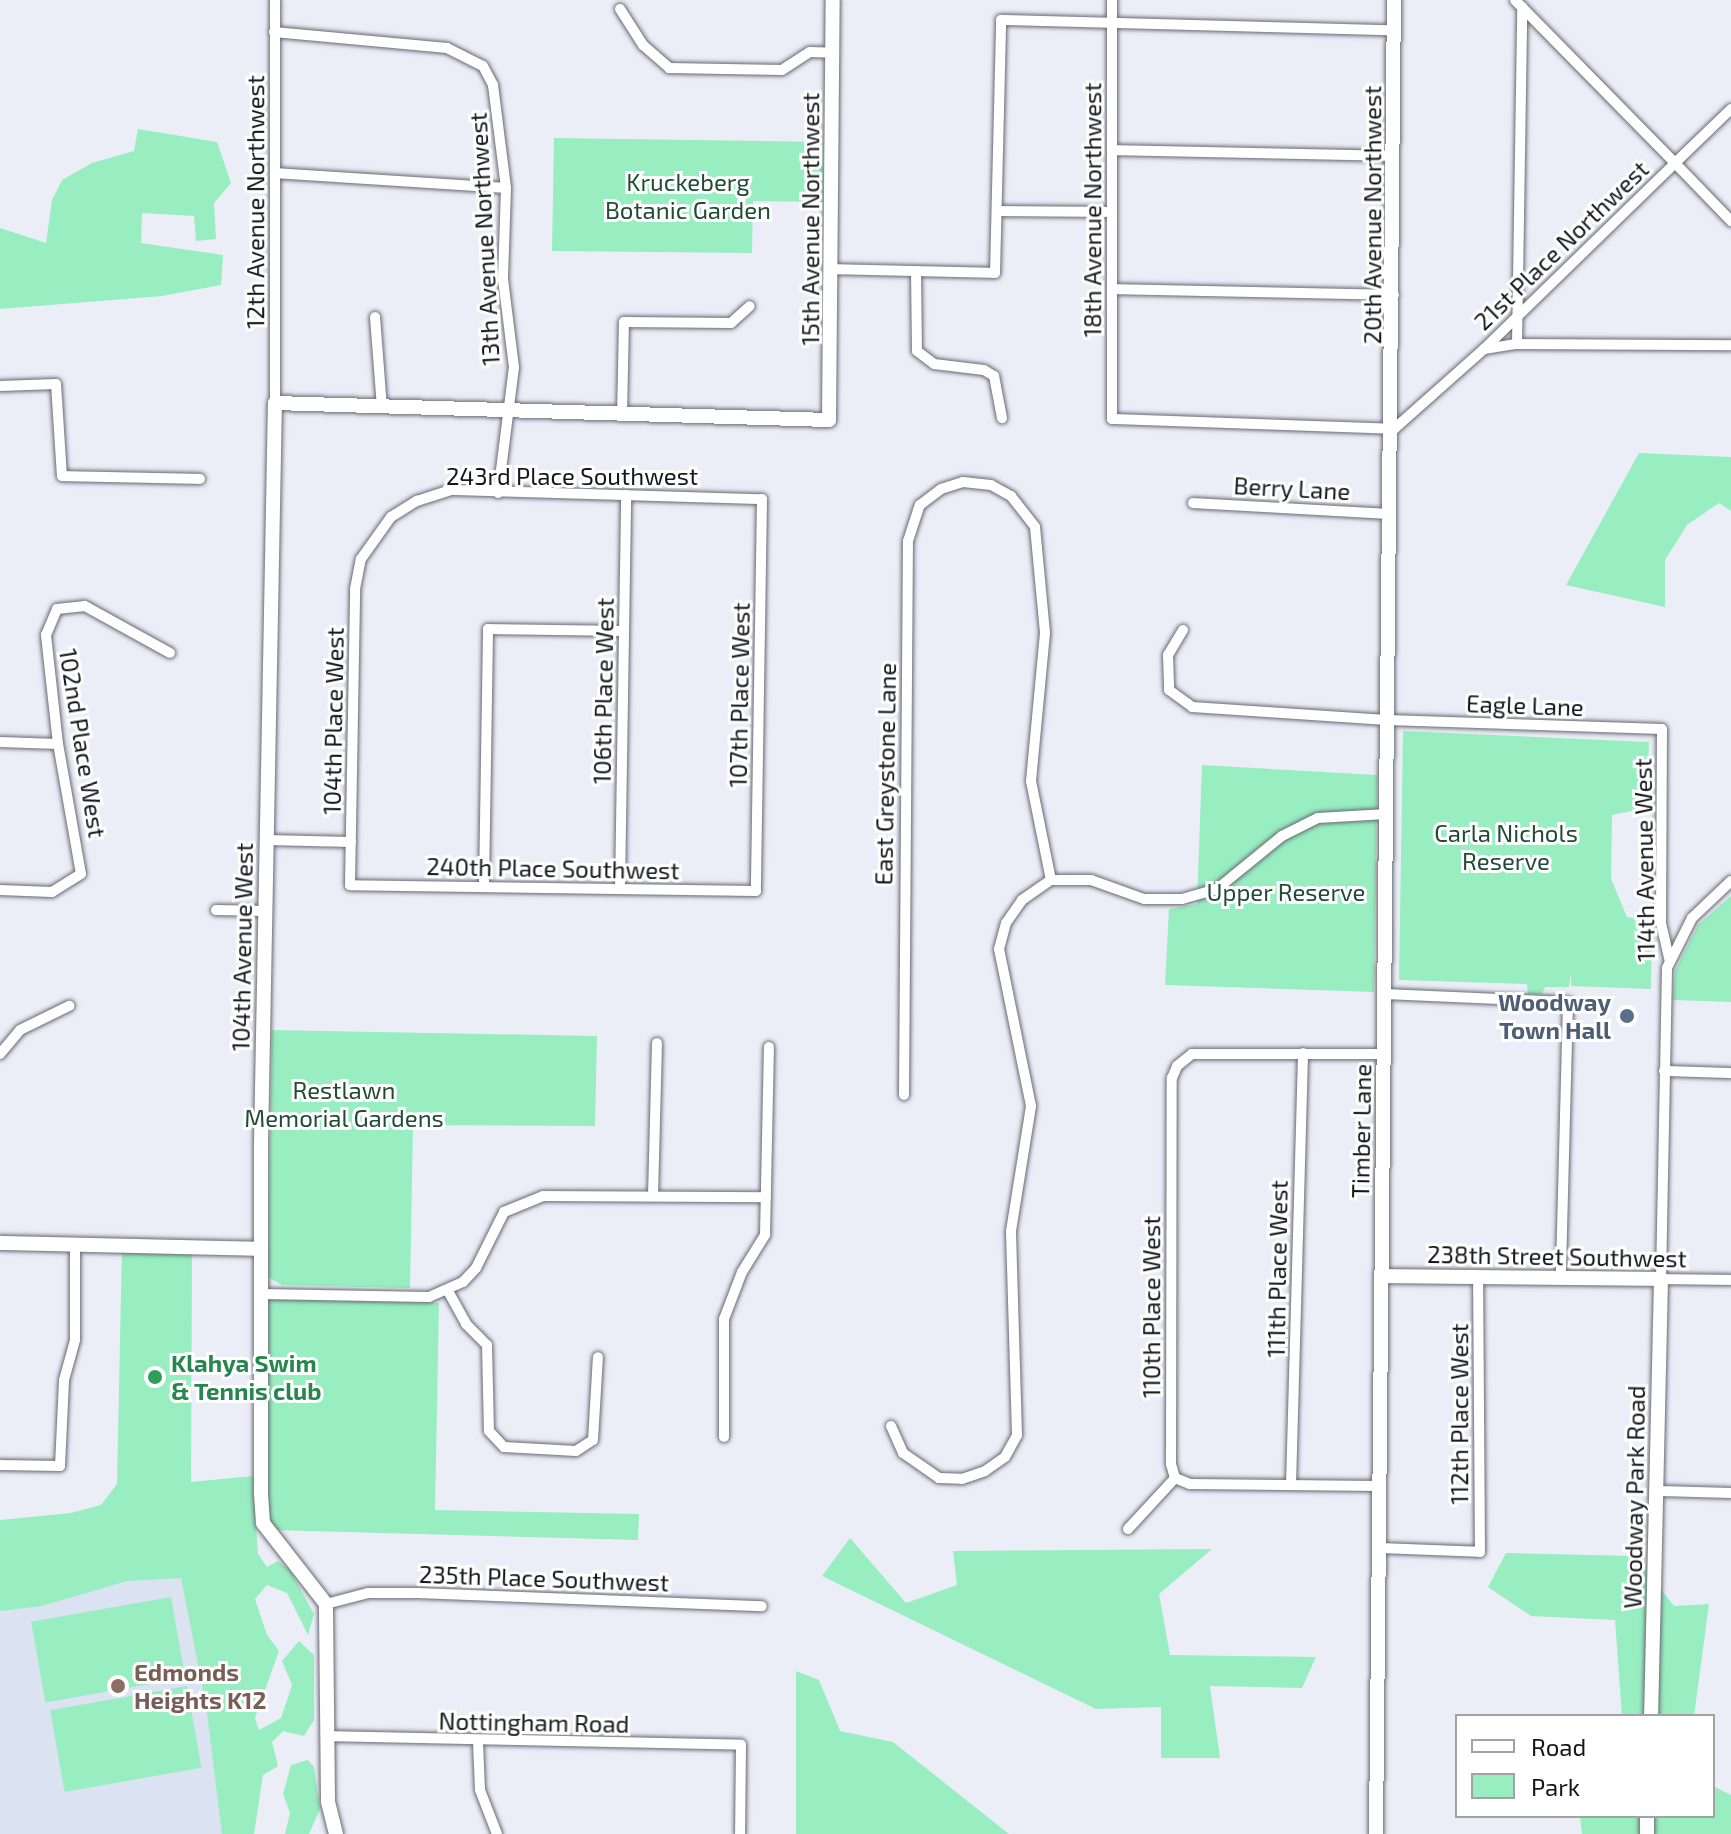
<!DOCTYPE html>
<style>
body{margin:0}
#map{position:relative;width:1731px;height:1834px;overflow:hidden;background:#ebeef7;font-family:"Exo 2",sans-serif}
div>[style]{position:absolute}
[style*='--x']{left:calc(var(--x)*1px);top:calc(var(--y)*1px);width:calc(var(--w)*1px);rotate:calc(var(--a)*1deg)}
.built>*{inset:0;background:#dbe2f1;transform-origin:0 0}
.green>*{inset:0;background:#98eec1;transform-origin:0 0}
.roads{filter:drop-shadow(0 0 2px #676a71) drop-shadow(0 0 2px #676a71)}
.street>*{height:10px;margin:-5px;padding:0 5px;transform-origin:5px;border-radius:5px;background:#fff}
.secondary>*{height:14px;margin:-7px;padding:0 7px;transform-origin:7px;border-radius:7px;background:#fff}
.dots>*{width:22px;height:22px;translate:-50% -50%;box-sizing:border-box;border:4px solid #fff;border-radius:50%}
span{translate:-50% -50%;white-space:nowrap;text-align:center;line-height:1.15;-webkit-text-stroke:6px #fff;paint-order:stroke}
.park-label{font-size:24px;color:#224b37}
.street-label{font-size:24px;color:#151619}
.service-label{font-size:24px;color:#4e5e75;font-weight:700}
.right{translate:-100% -50%;text-align:right}
.leisure-label{font-size:24px;color:#27864d;font-weight:700}
.left{translate:0 -50%;text-align:left}
.education-label{font-size:24px;color:#785e54;font-weight:700}
.legend{position:absolute;left:1455px;top:1714px;width:260px;height:104px;box-sizing:border-box;background:#fff;border:2px solid #a1a2a3;margin:0;padding:10px 14px;list-style:none;font-size:24px;color:#151619}
.legend li{display:flex;align-items:center;gap:16px;height:40px}
.legend b{width:40px;border:2px solid #a1a2a3}
</style>
<div id="map">
<div class="built">
<i style="left:0;top:1530px;width:242px;height:304px;rotate:2deg"></i>
</div>
<div class="green">
<i style="clip-path:polygon(138px 129px,217px 142px,231px 183px,214px 203px,216px 239px,196px 241px,194px 216px,142px 213px,141px 243px,223px 255px,221px 285px,162px 296px,0 309px,0 228px,46px 243px,52px 200px,62px 180px,92px 163px,134px 151px)"></i>
<i style="clip-path:polygon(554px 138px,823px 142px,823px 202px,753px 201px,752px 253px,552px 251px)"></i>
<i style="clip-path:polygon(1639px 453px,1731px 457px,1731px 511px,1719px 503px,1687px 525px,1665px 560px,1665px 607px,1566px 585px)"></i>
<i style="clip-path:polygon(1403px 731px,1649px 742px,1646px 808px,1612px 815px,1611px 879px,1627px 917px,1652px 922px,1651px 989px,1571px 986px,1571px 973px,1569px 987px,1545px 987px,1542px 994px,1528px 994px,1527px 984px,1399px 980px)"></i>
<i style="clip-path:polygon(1202px 765px,1377px 775px,1374px 992px,1165px 985px,1169px 909px,1197px 904px)"></i>
<i style="clip-path:polygon(1731px 896px,1731px 1002px,1673px 1000px,1675px 971px,1698px 925px)"></i>
<i style="clip-path:polygon(272px 1030px,597px 1036px,595px 1126px,413px 1125px,410px 1288px,282px 1285px,268px 1277px)"></i>
<i style="clip-path:polygon(122px 1246px,192px 1248px,191px 1482px,253px 1476px,258px 1554px,267px 1567px,278px 1561px,290px 1570px,314px 1614px,308px 1635px,287px 1593px,267px 1585px,255px 1599px,267px 1635px,279px 1651px,255px 1718px,259px 1730px,281px 1718px,292px 1685px,282px 1661px,299px 1641px,314px 1655px,314px 1720px,304px 1736px,283px 1731px,272px 1742px,278px 1766px,263px 1775px,254px 1834px,222px 1834px,206px 1705px,181px 1578px,127px 1581px,42px 1606px,0 1611px,0 1520px,71px 1513px,101px 1505px,117px 1484px)"></i>
<i style="clip-path:polygon(268px 1299px,439px 1303px,435px 1510px,639px 1514px,638px 1540px,273px 1530px,268px 1507px)"></i>
<i style="clip-path:polygon(850px 1538px,906px 1603px,957px 1585px,953px 1551px,1212px 1549px,1159px 1594px,1170px 1655px,1316px 1657px,1302px 1688px,1210px 1686px,1220px 1758px,1161px 1758px,1161px 1707px,1096px 1709px,822px 1576px)"></i>
<i style="clip-path:polygon(1506px 1553px,1635px 1556px,1674px 1606px,1709px 1604px,1694px 1716px,1622px 1716px,1615px 1620px,1531px 1616px,1488px 1587px)"></i>
<i style="left:171px;top:1597px;width:82px;height:142px;rotate:80deg"></i>
<i style="clip-path:polygon(796px 1671px,819px 1680px,840px 1731px,893px 1742px,1009px 1834px,796px 1834px)"></i>
<i style="left:187px;top:1686px;width:83px;height:139px;rotate:80deg"></i>
<i style="clip-path:polygon(308px 1760px,314px 1767px,320px 1809px,309px 1834px,285px 1834px,290px 1813px,283px 1794px,291px 1765px)"></i>
<i style="clip-path:polygon(1713px 1786px,1731px 1795px,1731px 1834px,1582px 1834px,1580px 1816px,1713px 1816px)"></i>
</div>
<div class="roads">
<div class="street">
<i style="--x:1112;--y:0;--w:419;--a:90"></i>
<i style="--x:1112;--y:419;--w:282;--a:2"></i>
<i style="--x:1394;--y:429;--w:120;--a:-41.6"></i>
<i style="--x:1484;--y:349;--w:33;--a:-9"></i>
<i style="--x:1517;--y:344;--w:214;--a:0.3"></i>
<i style="--x:620;--y:9;--w:43;--a:57.4"></i>
<i style="--x:643;--y:45;--w:35;--a:41"></i>
<i style="--x:669;--y:68;--w:113;--a:1"></i>
<i style="--x:782;--y:70;--w:33;--a:-33"></i>
<i style="--x:810;--y:52;--w:23;--a:2"></i>
<i style="--x:274;--y:32;--w:174;--a:5.3"></i>
<i style="--x:447;--y:48;--w:40;--a:26.6"></i>
<i style="--x:483;--y:66;--w:21;--a:62"></i>
<i style="--x:493;--y:85;--w:104;--a:82.8"></i>
<i style="--x:506;--y:188;--w:91;--a:91.9"></i>
<i style="--x:503;--y:279;--w:89;--a:82.9"></i>
<i style="--x:514;--y:367;--w:127;--a:97.2"></i>
<i style="--x:1731;--y:109;--w:78;--a:136"></i>
<i style="--x:1675;--y:163;--w:81;--a:46"></i>
<i style="--x:1112;--y:150;--w:282;--a:1.2"></i>
<i style="--x:275;--y:173;--w:231;--a:3.7"></i>
<i style="--x:997;--y:211;--w:115;--a:0.5"></i>
<i style="--x:832;--y:269;--w:163;--a:1.4"></i>
<i style="--x:995;--y:273;--w:253;--a:-88.6"></i>
<i style="--x:1001;--y:20;--w:393;--a:1.5"></i>
<i style="--x:916;--y:271;--w:80;--a:89.3"></i>
<i style="--x:917;--y:351;--w:21;--a:37"></i>
<i style="--x:934;--y:364;--w:50;--a:6.8"></i>
<i style="--x:984;--y:370;--w:12;--a:31"></i>
<i style="--x:994;--y:376;--w:43;--a:79.2"></i>
<i style="--x:1112;--y:289;--w:282;--a:1.2"></i>
<i style="--x:375;--y:317;--w:90;--a:85.6"></i>
<i style="--x:1517;--y:344;--w:337;--a:-89.1"></i>
<i style="--x:1485;--y:348;--w:265;--a:-44.2"></i>
<i style="--x:1675;--y:163;--w:228;--a:-134.5"></i>
<i style="--x:0;--y:386;--w:56;--a:-2"></i>
<i style="--x:56;--y:384;--w:92;--a:86.3"></i>
<i style="--x:62;--y:476;--w:138;--a:1.2"></i>
<i style="--x:275;--y:403;--w:403;--a:-90"></i>
<i style="--x:622;--y:416;--w:94;--a:-88.8"></i>
<i style="--x:624;--y:322;--w:107;--a:0.5"></i>
<i style="--x:731;--y:323;--w:25;--a:-42"></i>
<i style="--x:451;--y:490;--w:311;--a:1.7"></i>
<i style="--x:762;--y:499;--w:392;--a:90.9"></i>
<i style="--x:756;--y:891;--w:406;--a:-179.2"></i>
<i style="--x:350;--y:885;--w:296;--a:-89"></i>
<i style="--x:355;--y:589;--w:31;--a:-79"></i>
<i style="--x:361;--y:559;--w:52;--a:-54.5"></i>
<i style="--x:391;--y:517;--w:31;--a:-32"></i>
<i style="--x:417;--y:501;--w:36;--a:-18"></i>
<i style="--x:1193;--y:503;--w:196;--a:3.2"></i>
<i style="--x:1183;--y:630;--w:29;--a:121"></i>
<i style="--x:1168;--y:655;--w:35;--a:88"></i>
<i style="--x:1169;--y:690;--w:29;--a:36"></i>
<i style="--x:1192;--y:707;--w:195;--a:3.8"></i>
<i style="--x:1387;--y:720;--w:275;--a:1.9"></i>
<i style="--x:1662;--y:729;--w:194;--a:90.3"></i>
<i style="--x:1661;--y:923;--w:39;--a:77"></i>
<i style="--x:0;--y:742;--w:58;--a:2"></i>
<i style="--x:267;--y:840;--w:84;--a:1.4"></i>
<i style="--x:1051;--y:880;--w:40;--a:0"></i>
<i style="--x:1091;--y:880;--w:56;--a:19.7"></i>
<i style="--x:1144;--y:899;--w:38;--a:0"></i>
<i style="--x:1182;--y:899;--w:36;--a:-16"></i>
<i style="--x:1217;--y:889;--w:84;--a:-39.2"></i>
<i style="--x:1282;--y:836;--w:40;--a:-26.6"></i>
<i style="--x:1318;--y:818;--w:68;--a:-3.4"></i>
<i style="--x:1731;--y:881;--w:54;--a:136.5"></i>
<i style="--x:1692;--y:918;--w:56;--a:116.6"></i>
<i style="--x:1667;--y:968;--w:311;--a:91.1"></i>
<i style="--x:1661;--y:1279;--w:70;--a:0.8"></i>
<i style="--x:484;--y:887;--w:258;--a:-89.1"></i>
<i style="--x:488;--y:629;--w:135;--a:0.8"></i>
<i style="--x:620;--y:889;--w:394;--a:-89.1"></i>
<i style="--x:0;--y:890;--w:52;--a:2.2"></i>
<i style="--x:52;--y:892;--w:34;--a:-32"></i>
<i style="--x:81;--y:874;--w:132;--a:-100"></i>
<i style="--x:58;--y:744;--w:110;--a:-96.3"></i>
<i style="--x:46;--y:635;--w:28;--a:-67"></i>
<i style="--x:57;--y:609;--w:28;--a:-6"></i>
<i style="--x:85;--y:606;--w:97;--a:28.9"></i>
<i style="--x:216;--y:910;--w:49;--a:1.2"></i>
<i style="--x:1384;--y:994;--w:184;--a:2.5"></i>
<i style="--x:1568;--y:1002;--w:275;--a:91.5"></i>
<i style="--x:0;--y:1054;--w:31;--a:-50"></i>
<i style="--x:20;--y:1030;--w:55;--a:-26.1"></i>
<i style="--x:1664;--y:1071;--w:67;--a:1.7"></i>
<i style="--x:904;--y:1095;--w:554;--a:-89.59"></i>
<i style="--x:908;--y:541;--w:38;--a:-72"></i>
<i style="--x:920;--y:505;--w:26;--a:-37"></i>
<i style="--x:941;--y:489;--w:23;--a:-18"></i>
<i style="--x:963;--y:482;--w:28;--a:6"></i>
<i style="--x:991;--y:485;--w:23;--a:29"></i>
<i style="--x:1011;--y:496;--w:39;--a:52"></i>
<i style="--x:1035;--y:527;--w:106;--a:84.6"></i>
<i style="--x:1045;--y:633;--w:149;--a:95.4"></i>
<i style="--x:1031;--y:781;--w:101;--a:78.6"></i>
<i style="--x:653;--y:1196;--w:153;--a:-88.5"></i>
<i style="--x:448;--y:1291;--w:38;--a:61"></i>
<i style="--x:466;--y:1324;--w:30;--a:45"></i>
<i style="--x:487;--y:1345;--w:86;--a:88.7"></i>
<i style="--x:489;--y:1431;--w:22;--a:47"></i>
<i style="--x:504;--y:1447;--w:72;--a:3.2"></i>
<i style="--x:576;--y:1451;--w:20;--a:-33"></i>
<i style="--x:593;--y:1440;--w:83;--a:-86.6"></i>
<i style="--x:261;--y:1294;--w:168;--a:1"></i>
<i style="--x:429;--y:1297;--w:37;--a:-24"></i>
<i style="--x:463;--y:1282;--w:19;--a:-47"></i>
<i style="--x:476;--y:1268;--w:63;--a:-63.4"></i>
<i style="--x:504;--y:1212;--w:42;--a:-22.3"></i>
<i style="--x:543;--y:1196;--w:223;--a:0.3"></i>
<i style="--x:891;--y:1426;--w:30;--a:66"></i>
<i style="--x:903;--y:1453;--w:44;--a:34.8"></i>
<i style="--x:939;--y:1478;--w:23;--a:2"></i>
<i style="--x:962;--y:1479;--w:24;--a:-19"></i>
<i style="--x:985;--y:1471;--w:24;--a:-35"></i>
<i style="--x:1005;--y:1457;--w:25;--a:-61"></i>
<i style="--x:1017;--y:1435;--w:204;--a:-91.7"></i>
<i style="--x:1011;--y:1231;--w:127;--a:-80.9"></i>
<i style="--x:1031;--y:1106;--w:160;--a:-101.5"></i>
<i style="--x:999;--y:949;--w:27;--a:-75"></i>
<i style="--x:1006;--y:923;--w:28;--a:-55"></i>
<i style="--x:1022;--y:900;--w:35;--a:-35"></i>
<i style="--x:724;--y:1437;--w:118;--a:-90"></i>
<i style="--x:724;--y:1319;--w:50;--a:-69"></i>
<i style="--x:742;--y:1272;--w:44;--a:-58.1"></i>
<i style="--x:765;--y:1235;--w:188;--a:-88.8"></i>
<i style="--x:0;--y:1465;--w:60;--a:1"></i>
<i style="--x:60;--y:1466;--w:86;--a:-87.3"></i>
<i style="--x:64;--y:1380;--w:41;--a:-74.6"></i>
<i style="--x:75;--y:1340;--w:95;--a:-90"></i>
<i style="--x:1175;--y:1478;--w:16;--a:22"></i>
<i style="--x:1190;--y:1484;--w:189;--a:0.6"></i>
<i style="--x:1291;--y:1485;--w:432;--a:-88.4"></i>
<i style="--x:1657;--y:1491;--w:74;--a:1.5"></i>
<i style="--x:1128;--y:1529;--w:69;--a:-47.3"></i>
<i style="--x:1175;--y:1478;--w:15;--a:-106"></i>
<i style="--x:1171;--y:1464;--w:386;--a:-89.9"></i>
<i style="--x:1172;--y:1078;--w:13;--a:-67"></i>
<i style="--x:1177;--y:1066;--w:19;--a:-39"></i>
<i style="--x:1192;--y:1054;--w:192;--a:0"></i>
<i style="--x:1378;--y:1548;--w:102;--a:2.2"></i>
<i style="--x:1480;--y:1552;--w:276;--a:-90.4"></i>
<i style="--x:326;--y:1604;--w:43;--a:-14.7"></i>
<i style="--x:368;--y:1593;--w:49;--a:0"></i>
<i style="--x:417;--y:1593;--w:345;--a:2.2"></i>
<i style="--x:327;--y:1736;--w:414;--a:1.2"></i>
<i style="--x:741;--y:1745;--w:89;--a:90.6"></i>
<i style="--x:478;--y:1742;--w:48;--a:87.6"></i>
<i style="--x:480;--y:1790;--w:47;--a:68.9"></i>
</div>
<div class="secondary">
<i style="--x:0;--y:1243;--w:260;--a:1.3"></i>
<i style="--x:1382;--y:1276;--w:279;--a:0.6"></i>
<i style="--x:1661;--y:1279;--w:437;--a:91.3"></i>
<i style="--x:336;--y:1834;--w:34;--a:-104"></i>
<i style="--x:328;--y:1801;--w:197;--a:-90.6"></i>
<i style="--x:326;--y:1604;--w:103;--a:-127.9"></i>
<i style="--x:263;--y:1523;--w:31;--a:-94"></i>
<i style="--x:261;--y:1492;--w:349;--a:-90"></i>
<i style="--x:261;--y:1143;--w:740;--a:-88.92"></i>
<i style="--x:275;--y:403;--w:554;--a:1.76"></i>
<i style="--x:829;--y:420;--w:420;--a:-89.5"></i>
<i style="--x:1376;--y:1834;--w:1834;--a:-89.44"></i>
<i style="--x:1647;--y:1834;--w:18;--a:-90"></i>
</div>
</div>
<div class="dots">
<i style="left:1627px;top:1016px;background:#5c6f8a"></i>
<i style="left:155px;top:1377px;background:#2e9e5b"></i>
<i style="left:118px;top:1686px;background:#8d6e63"></i>
</div>
<div class="park-label">
<span style="left:688px;top:196px">Kruckeberg<br>Botanic Garden</span>
<span style="left:1506px;top:847px">Carla Nichols<br>Reserve</span>
<span style="left:1286px;top:892px">Upper Reserve</span>
<span style="left:344px;top:1104px">Restlawn<br>Memorial Gardens</span>
</div>
<div class="street-label">
<span style="left:255px;top:202px;rotate:-90deg">12th Avenue Northwest</span>
<span style="left:1092px;top:210px;rotate:-90deg">18th Avenue Northwest</span>
<span style="left:1372px;top:215px;rotate:-90deg">20th Avenue Northwest</span>
<span style="left:810px;top:219px;rotate:-90deg">15th Avenue Northwest</span>
<span style="left:484px;top:239px;rotate:-93deg">13th Avenue Northwest</span>
<span style="left:1561px;top:245px;rotate:-44deg">21st Place Northwest</span>
<span style="left:572px;top:476px">243rd Place Southwest</span>
<span style="left:1292px;top:488px;rotate:3deg">Berry Lane</span>
<span style="left:603px;top:691px;rotate:-89deg">106th Place West</span>
<span style="left:739px;top:695px;rotate:-89deg">107th Place West</span>
<span style="left:1525px;top:705px;rotate:2deg">Eagle Lane</span>
<span style="left:333px;top:721px;rotate:-89deg">104th Place West</span>
<span style="left:83px;top:743px;rotate:81deg">102nd Place West</span>
<span style="left:885px;top:774px;rotate:-89deg">East Greystone Lane</span>
<span style="left:1644px;top:860px;rotate:-91deg">114th Avenue West</span>
<span style="left:553px;top:868px;rotate:1deg">240th Place Southwest</span>
<span style="left:242px;top:947px;rotate:-89deg">104th Avenue West</span>
<span style="left:1361px;top:1131px;rotate:-89deg">Timber Lane</span>
<span style="left:1557px;top:1256px;rotate:1deg">238th Street Southwest</span>
<span style="left:1277px;top:1269px;rotate:-89deg">111th Place West</span>
<span style="left:1151px;top:1307px;rotate:-90deg">110th Place West</span>
<span style="left:1459px;top:1414px;rotate:-90deg">112th Place West</span>
<span style="left:1634px;top:1497px;rotate:-89deg">Woodway Park Road</span>
<span style="left:544px;top:1578px;rotate:2deg">235th Place Southwest</span>
<span style="left:534px;top:1722px;rotate:1deg">Nottingham Road</span>
</div>
<div class="service-label">
<span class="right" style="left:1611px;top:1016px">Woodway<br>Town Hall</span>
</div>
<div class="leisure-label">
<span class="left" style="left:171px;top:1377px">Klahya Swim<br>&amp; Tennis club</span>
</div>
<div class="education-label">
<span class="left" style="left:134px;top:1686px">Edmonds<br>Heights K12</span>
</div>
<ul class="legend">
<li><b style="height:10px;background:#fff"></b>Road</li>
<li><b style="height:22px;background:#98eec1"></b>Park</li>
</ul>
</div>
